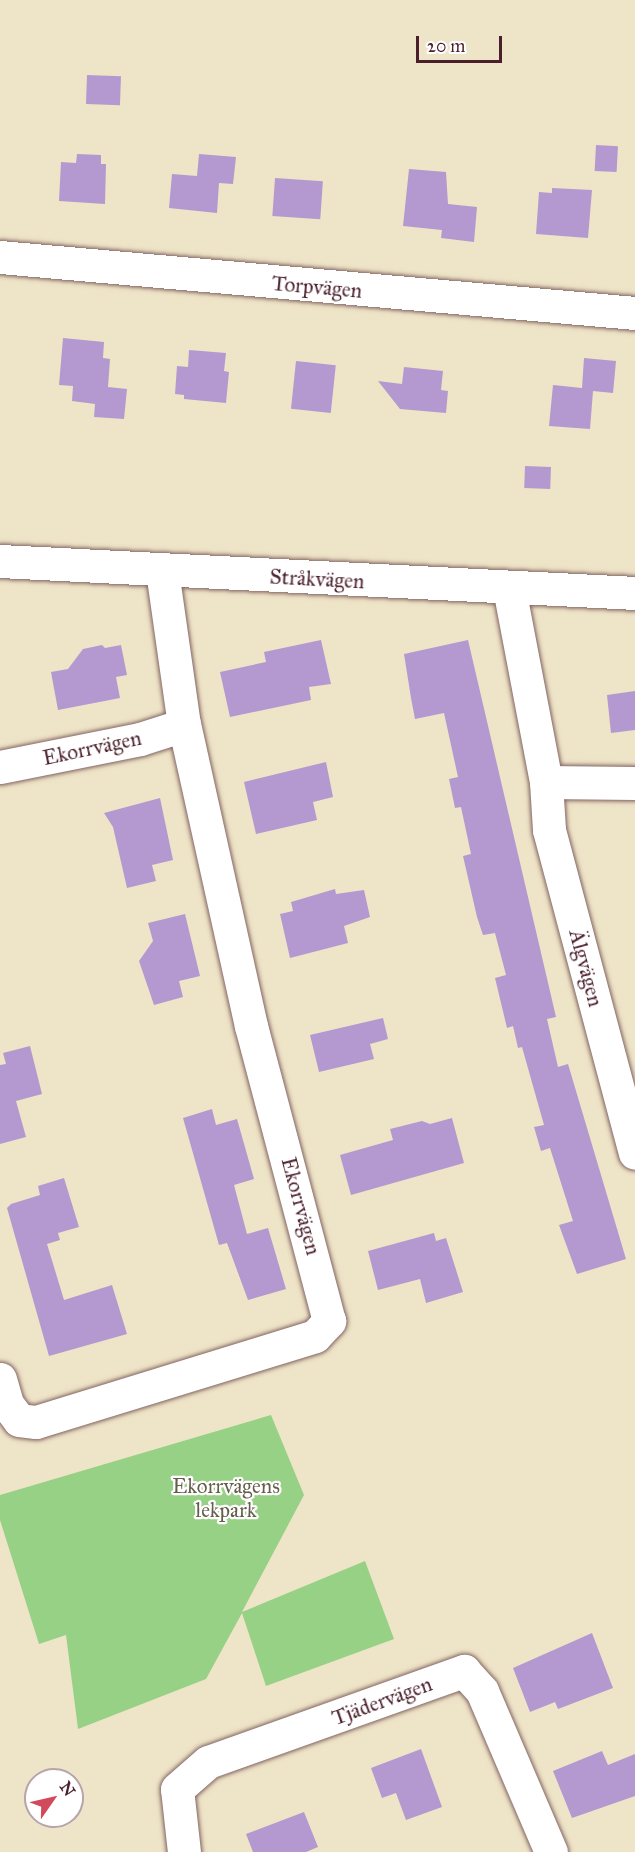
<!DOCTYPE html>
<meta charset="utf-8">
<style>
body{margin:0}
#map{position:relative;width:635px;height:1852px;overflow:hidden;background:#eee4c7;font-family:"IM FELL Great Primer",serif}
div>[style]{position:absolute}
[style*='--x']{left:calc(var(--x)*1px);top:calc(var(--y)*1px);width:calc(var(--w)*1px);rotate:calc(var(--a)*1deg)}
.green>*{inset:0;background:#97d185}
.building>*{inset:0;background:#b399d0;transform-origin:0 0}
.roads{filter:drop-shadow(0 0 2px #836462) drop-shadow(0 0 2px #836462)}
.minor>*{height:33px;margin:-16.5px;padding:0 16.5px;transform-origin:16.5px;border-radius:16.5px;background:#fff}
span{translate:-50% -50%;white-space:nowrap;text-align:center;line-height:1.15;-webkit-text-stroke:4.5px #fff;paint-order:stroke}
.street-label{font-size:21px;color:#4a1f2b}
.park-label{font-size:21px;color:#655d4a}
.north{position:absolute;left:24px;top:1768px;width:60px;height:60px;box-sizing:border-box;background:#fff;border:2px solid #b7a5aa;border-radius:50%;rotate:56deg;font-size:16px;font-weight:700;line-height:24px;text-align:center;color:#4a1f2b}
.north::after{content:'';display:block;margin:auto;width:21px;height:27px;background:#d1495b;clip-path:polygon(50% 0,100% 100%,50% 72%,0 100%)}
.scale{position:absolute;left:416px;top:36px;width:86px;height:27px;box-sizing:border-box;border:3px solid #4a1f2b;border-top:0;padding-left:8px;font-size:18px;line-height:21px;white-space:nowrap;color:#4a1f2b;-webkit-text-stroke:4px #fff;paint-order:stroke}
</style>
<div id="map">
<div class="green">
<i style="clip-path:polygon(271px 1415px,304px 1495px,242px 1612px,365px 1561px,394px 1639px,266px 1686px,242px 1613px,206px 1679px,78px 1729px,66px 1635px,39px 1644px,0 1520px,0 1495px)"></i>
</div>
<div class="building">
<i style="left:87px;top:75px;width:34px;height:29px;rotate:2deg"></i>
<i style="left:596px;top:145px;width:22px;height:26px;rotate:3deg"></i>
<i style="clip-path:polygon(77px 154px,101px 155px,101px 164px,106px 164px,105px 204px,59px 201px,61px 162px,76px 163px)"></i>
<i style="clip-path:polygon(199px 154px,236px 157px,233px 184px,219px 183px,217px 213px,169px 208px,172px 174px,197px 176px)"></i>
<i style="clip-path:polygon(409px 169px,446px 172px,448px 204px,477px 207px,474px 242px,441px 238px,442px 230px,403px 226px)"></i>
<i style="left:275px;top:178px;width:48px;height:38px;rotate:4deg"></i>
<i style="clip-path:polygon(552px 188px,592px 190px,588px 238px,536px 234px,539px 192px,552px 193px)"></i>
<i style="clip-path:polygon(63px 338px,104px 342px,103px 358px,110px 359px,108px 387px,127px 389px,124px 419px,94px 417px,95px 404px,72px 401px,73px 386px,59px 385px)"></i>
<i style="clip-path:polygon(189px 350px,226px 353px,224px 371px,229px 372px,226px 403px,184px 399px,184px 395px,175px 394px,177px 366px,188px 367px)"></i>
<i style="clip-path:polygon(584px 358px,616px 361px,613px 393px,593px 391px,590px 429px,549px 426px,553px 385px,582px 388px)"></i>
<i style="left:296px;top:361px;width:40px;height:48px;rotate:6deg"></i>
<i style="clip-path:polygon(404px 367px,443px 371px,441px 390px,448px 391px,446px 413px,400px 409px,378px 381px,402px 384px)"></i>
<i style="left:525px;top:466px;width:26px;height:22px;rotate:2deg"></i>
<i style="clip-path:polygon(321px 640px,331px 684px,309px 687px,311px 700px,230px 717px,220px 672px,266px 662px,264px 652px)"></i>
<i style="clip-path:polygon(468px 640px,556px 1017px,547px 1019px,558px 1067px,568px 1064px,626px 1259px,577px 1274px,559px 1225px,573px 1221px,550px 1148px,541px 1151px,534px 1127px,544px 1125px,522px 1047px,518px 1048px,513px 1026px,507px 1028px,495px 978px,506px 975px,495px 933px,483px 935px,477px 917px,463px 856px,471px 854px,461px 807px,455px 808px,449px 779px,458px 777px,444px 713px,415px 719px,411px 698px,404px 654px)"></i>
<i style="clip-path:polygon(102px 645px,105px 648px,121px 645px,127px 675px,116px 677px,120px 698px,58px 710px,51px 672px,68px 669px,83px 649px)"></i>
<i style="clip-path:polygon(635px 691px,635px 730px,611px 733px,607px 695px)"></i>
<i style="clip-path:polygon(326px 762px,333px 797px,313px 802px,317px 820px,256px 834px,244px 782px)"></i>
<i style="clip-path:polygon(160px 798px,173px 860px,152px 865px,156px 881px,127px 888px,113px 827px,104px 813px)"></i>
<i style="clip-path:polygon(335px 889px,336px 894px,364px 890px,370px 917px,344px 926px,348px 943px,290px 958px,280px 914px,293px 911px,291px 902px)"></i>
<i style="clip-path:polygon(185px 914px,200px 976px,179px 981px,183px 997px,154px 1005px,139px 961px,153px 941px,148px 923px)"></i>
<i style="clip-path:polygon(383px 1018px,388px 1039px,370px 1044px,374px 1059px,319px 1072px,310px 1035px)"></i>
<i style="clip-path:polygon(30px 1046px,42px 1094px,16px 1101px,26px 1137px,0 1144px,0 1065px,6px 1064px,3px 1053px)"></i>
<i style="clip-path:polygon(212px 1109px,216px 1125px,237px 1119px,254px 1179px,234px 1185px,247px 1234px,268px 1228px,286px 1289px,248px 1300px,227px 1243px,219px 1245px,183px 1118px)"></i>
<i style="clip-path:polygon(452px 1118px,464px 1163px,351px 1195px,340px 1155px,393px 1140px,390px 1129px,422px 1121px,430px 1124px)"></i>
<i style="clip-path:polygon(64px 1178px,79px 1227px,58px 1233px,60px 1240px,47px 1244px,64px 1300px,112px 1285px,127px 1334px,49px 1356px,7px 1208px,11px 1204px,40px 1195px,38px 1186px)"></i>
<i style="clip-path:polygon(434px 1233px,436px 1241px,446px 1238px,463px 1292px,426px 1303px,420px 1279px,378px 1290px,368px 1251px)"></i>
<i style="clip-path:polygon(592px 1633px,613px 1688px,558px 1709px,555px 1702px,530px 1712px,513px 1668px)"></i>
<i style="clip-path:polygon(421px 1749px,442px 1807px,406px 1820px,396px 1793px,382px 1798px,371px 1768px)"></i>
<i style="clip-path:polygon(602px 1751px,608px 1765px,635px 1754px,635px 1796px,572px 1818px,553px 1771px)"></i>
<i style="clip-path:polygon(304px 1812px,318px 1847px,306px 1852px,253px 1852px,246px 1834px)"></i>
</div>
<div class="roads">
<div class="minor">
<i style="--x:0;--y:257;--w:637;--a:5.04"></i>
<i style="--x:0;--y:561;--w:636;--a:2.88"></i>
<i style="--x:509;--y:588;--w:197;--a:79.2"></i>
<i style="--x:546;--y:782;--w:48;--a:86.4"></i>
<i style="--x:549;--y:830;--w:334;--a:75.1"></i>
<i style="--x:0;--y:767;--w:143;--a:-11.3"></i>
<i style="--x:140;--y:739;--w:46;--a:-17.7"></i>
<i style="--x:546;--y:782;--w:89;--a:0.6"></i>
<i style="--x:0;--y:1379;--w:26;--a:74"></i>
<i style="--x:7;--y:1404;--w:20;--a:53"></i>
<i style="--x:19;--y:1420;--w:17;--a:7"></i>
<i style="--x:36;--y:1422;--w:292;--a:-17.1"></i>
<i style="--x:315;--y:1336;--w:21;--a:-47"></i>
<i style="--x:329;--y:1321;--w:305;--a:-104.8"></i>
<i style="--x:251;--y:1026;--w:308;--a:-102.5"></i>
<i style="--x:184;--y:725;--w:156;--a:-98.1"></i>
<i style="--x:184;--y:1852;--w:63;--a:-96.3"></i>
<i style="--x:177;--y:1789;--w:41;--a:-41.1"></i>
<i style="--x:208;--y:1762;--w:272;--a:-19.6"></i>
<i style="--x:464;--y:1671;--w:27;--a:48"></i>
<i style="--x:482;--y:1691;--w:175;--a:66.8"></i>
</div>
</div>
<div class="street-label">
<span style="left:317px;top:287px;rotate:5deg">Torpvägen</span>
<span style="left:317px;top:579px;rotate:3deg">Stråkvägen</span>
<span style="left:92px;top:748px;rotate:-12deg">Ekorrvägen</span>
<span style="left:586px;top:968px;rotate:75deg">Älgvägen</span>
<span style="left:301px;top:1206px;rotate:75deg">Ekorrvägen</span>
<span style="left:382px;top:1701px;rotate:-20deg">Tjädervägen</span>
</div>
<div class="park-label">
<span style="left:226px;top:1498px">Ekorrvägens<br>lekpark</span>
</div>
<div class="north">N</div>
<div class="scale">20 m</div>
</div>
